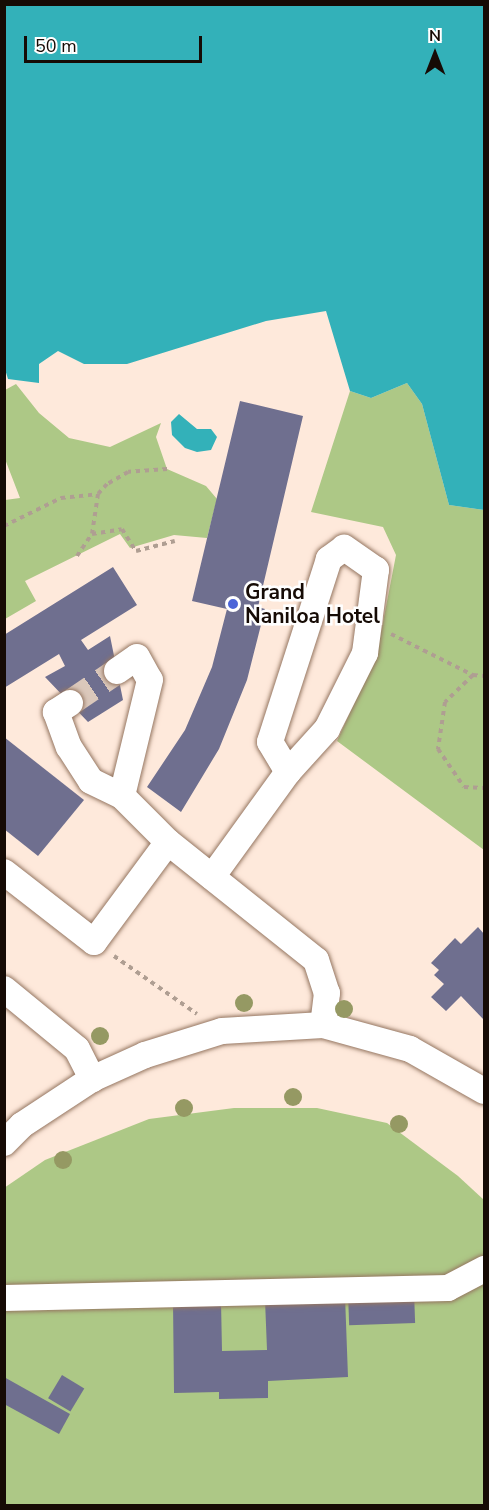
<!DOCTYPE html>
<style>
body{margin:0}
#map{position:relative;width:489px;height:1510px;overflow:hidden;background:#fee9db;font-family:"Nunito Sans",sans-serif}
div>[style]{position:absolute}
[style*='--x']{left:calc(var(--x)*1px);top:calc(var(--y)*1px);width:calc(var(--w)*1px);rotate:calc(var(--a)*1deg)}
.green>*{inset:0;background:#adc886}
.water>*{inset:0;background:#33b1b9}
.building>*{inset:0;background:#6f6f8f;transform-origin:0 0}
.minor-tunnel>*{height:26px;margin-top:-13px;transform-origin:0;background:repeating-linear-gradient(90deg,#dbc8bb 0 26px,transparent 0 39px)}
.path>*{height:4px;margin-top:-2px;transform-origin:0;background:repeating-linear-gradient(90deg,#af9e92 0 4.5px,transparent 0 9px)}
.roads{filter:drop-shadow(0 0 2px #957661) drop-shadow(0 0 2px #957661)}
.minor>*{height:26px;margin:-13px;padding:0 13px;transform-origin:13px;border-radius:13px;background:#fff}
.trees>*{width:18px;height:18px;margin:-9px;border-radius:50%;background:#959963}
.dots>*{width:16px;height:16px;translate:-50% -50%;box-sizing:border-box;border:3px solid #fff;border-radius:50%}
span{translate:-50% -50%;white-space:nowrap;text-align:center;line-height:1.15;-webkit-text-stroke:5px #fff;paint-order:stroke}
.poi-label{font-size:21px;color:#160b05;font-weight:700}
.left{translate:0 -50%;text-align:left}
.frame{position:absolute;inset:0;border:6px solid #160b05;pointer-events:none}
.north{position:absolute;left:405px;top:24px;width:60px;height:60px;-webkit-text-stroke:4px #fff;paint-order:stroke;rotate:0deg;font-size:16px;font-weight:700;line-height:24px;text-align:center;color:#160b05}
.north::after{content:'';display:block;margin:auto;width:21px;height:27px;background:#160b05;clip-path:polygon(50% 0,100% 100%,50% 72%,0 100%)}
.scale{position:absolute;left:24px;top:36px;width:178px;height:27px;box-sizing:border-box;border:3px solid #160b05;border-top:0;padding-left:8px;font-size:18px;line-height:21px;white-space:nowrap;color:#160b05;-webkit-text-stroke:4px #fff;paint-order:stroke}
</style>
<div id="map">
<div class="green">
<i style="clip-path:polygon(407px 383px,422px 404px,449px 505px,484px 510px,484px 850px,337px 741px,377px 653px,396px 555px,383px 527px,311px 512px,350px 391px,371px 398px)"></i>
<i style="clip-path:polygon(16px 384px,39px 413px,69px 438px,110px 447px,161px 423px,156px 437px,167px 469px,206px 486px,217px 499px,207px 538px,174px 535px,130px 548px,120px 534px,25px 581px,36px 601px,5px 619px,5px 500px,20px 498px,5px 459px,5px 390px)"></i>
<i style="clip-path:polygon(234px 1108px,317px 1108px,387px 1123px,458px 1176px,484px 1200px,484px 1505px,5px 1505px,4px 1188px,45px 1160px,149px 1119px)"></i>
</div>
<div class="water">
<i style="clip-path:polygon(5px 4px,484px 5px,484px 510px,449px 505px,422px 404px,407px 383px,371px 398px,350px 391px,326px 311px,266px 321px,127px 364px,84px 364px,58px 351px,39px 364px,39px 383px,8px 379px,4px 366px)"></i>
<i style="clip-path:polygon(179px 414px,197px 429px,211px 429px,217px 437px,211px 450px,197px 452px,185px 448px,172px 435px,171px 422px)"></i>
</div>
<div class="building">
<i style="clip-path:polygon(240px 401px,303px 416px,258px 607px,265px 609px,247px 680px,219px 749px,181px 812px,147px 787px,185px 730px,212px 667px,227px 609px,192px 601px)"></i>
<i style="clip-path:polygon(113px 567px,137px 605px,81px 640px,88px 650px,110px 636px,123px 700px,88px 722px,45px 677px,65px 666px,59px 654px,4px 688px,4px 635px)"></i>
<i style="clip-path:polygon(4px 737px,84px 800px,38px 856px,4px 829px)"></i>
<i style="clip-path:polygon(478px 927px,484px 934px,484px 1020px,461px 996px,446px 1011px,431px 997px,444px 984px,434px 975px,439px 970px,431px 963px,455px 938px,461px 944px)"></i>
<i style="left:414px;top:1291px;width:32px;height:66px;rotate:88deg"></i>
<i style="clip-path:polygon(345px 1296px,348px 1377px,268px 1381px,268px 1398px,219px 1399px,219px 1392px,174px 1393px,173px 1302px,221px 1301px,222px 1351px,267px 1350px,265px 1300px)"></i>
<i style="left:62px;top:1375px;width:26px;height:27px;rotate:31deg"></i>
<i style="clip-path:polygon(4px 1377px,70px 1414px,59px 1434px,4px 1404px)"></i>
</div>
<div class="minor-tunnel">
<i style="--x:70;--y:703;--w:57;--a:-34.2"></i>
</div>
<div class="path">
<i style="--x:167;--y:469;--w:39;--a:176"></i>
<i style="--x:128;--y:472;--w:24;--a:150"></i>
<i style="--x:107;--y:484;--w:13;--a:132"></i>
<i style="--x:98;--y:494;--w:40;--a:98.5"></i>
<i style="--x:92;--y:534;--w:30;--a:-9"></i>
<i style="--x:122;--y:529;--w:26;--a:58"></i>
<i style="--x:136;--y:551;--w:40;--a:-14.4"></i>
<i style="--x:4;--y:526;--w:64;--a:-26.2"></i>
<i style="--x:61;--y:498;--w:37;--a:-6"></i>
<i style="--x:77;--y:556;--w:27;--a:-56"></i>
<i style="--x:391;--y:634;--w:92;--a:26.6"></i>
<i style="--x:473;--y:675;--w:11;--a:5"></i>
<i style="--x:473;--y:675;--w:39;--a:136"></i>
<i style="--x:445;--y:702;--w:48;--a:98.5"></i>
<i style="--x:438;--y:749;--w:46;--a:55.6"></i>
<i style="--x:464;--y:787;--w:20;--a:3"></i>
<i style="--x:114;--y:956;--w:101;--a:34.9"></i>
</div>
<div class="roads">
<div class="minor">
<i style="--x:117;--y:671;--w:24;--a:-35"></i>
<i style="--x:137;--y:657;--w:26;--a:61"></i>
<i style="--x:150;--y:680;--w:119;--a:103.6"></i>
<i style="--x:70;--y:703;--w:17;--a:147"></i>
<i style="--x:56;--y:712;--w:37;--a:70"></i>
<i style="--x:69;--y:747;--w:40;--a:57.1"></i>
<i style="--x:91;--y:781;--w:34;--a:26"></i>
<i style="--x:122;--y:796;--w:65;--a:45"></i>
<i style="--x:4;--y:872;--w:114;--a:37.9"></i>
<i style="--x:94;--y:942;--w:124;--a:-53.5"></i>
<i style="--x:168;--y:842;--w:189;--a:38.6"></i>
<i style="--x:316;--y:960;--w:35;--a:72"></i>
<i style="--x:327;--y:993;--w:32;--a:97"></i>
<i style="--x:212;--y:877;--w:130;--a:-54.1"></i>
<i style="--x:288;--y:772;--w:58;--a:-47.8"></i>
<i style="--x:327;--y:729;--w:85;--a:-63.4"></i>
<i style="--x:365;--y:653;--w:84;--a:-82.5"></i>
<i style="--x:376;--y:570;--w:39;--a:-145"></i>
<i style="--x:344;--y:548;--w:19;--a:144"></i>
<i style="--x:329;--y:559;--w:192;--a:107.9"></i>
<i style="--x:270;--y:742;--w:35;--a:59"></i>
<i style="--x:4;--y:989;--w:94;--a:39.4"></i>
<i style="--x:77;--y:1049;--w:34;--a:63"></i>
<i style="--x:4;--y:1143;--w:25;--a:-45"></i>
<i style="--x:22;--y:1125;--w:84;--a:-33.3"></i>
<i style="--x:92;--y:1079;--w:58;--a:-24.4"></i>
<i style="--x:145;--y:1055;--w:81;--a:-17.3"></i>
<i style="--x:222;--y:1031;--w:101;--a:-3.4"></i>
<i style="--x:323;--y:1025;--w:90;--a:15.4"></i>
<i style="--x:410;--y:1049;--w:85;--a:29.6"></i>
<i style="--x:4;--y:1298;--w:444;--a:-1.3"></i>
<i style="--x:448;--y:1288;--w:41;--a:-27.8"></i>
</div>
</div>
<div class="trees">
<i style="left:244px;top:1003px"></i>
<i style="left:344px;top:1009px"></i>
<i style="left:100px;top:1036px"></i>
<i style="left:293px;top:1097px"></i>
<i style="left:184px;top:1108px"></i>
<i style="left:399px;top:1124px"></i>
<i style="left:63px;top:1160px"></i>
</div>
<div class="dots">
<i style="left:233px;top:604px;background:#4b64d8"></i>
</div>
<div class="poi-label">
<span class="left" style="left:245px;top:604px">Grand<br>Naniloa Hotel</span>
</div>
<div class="frame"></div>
<div class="north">N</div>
<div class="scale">50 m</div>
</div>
